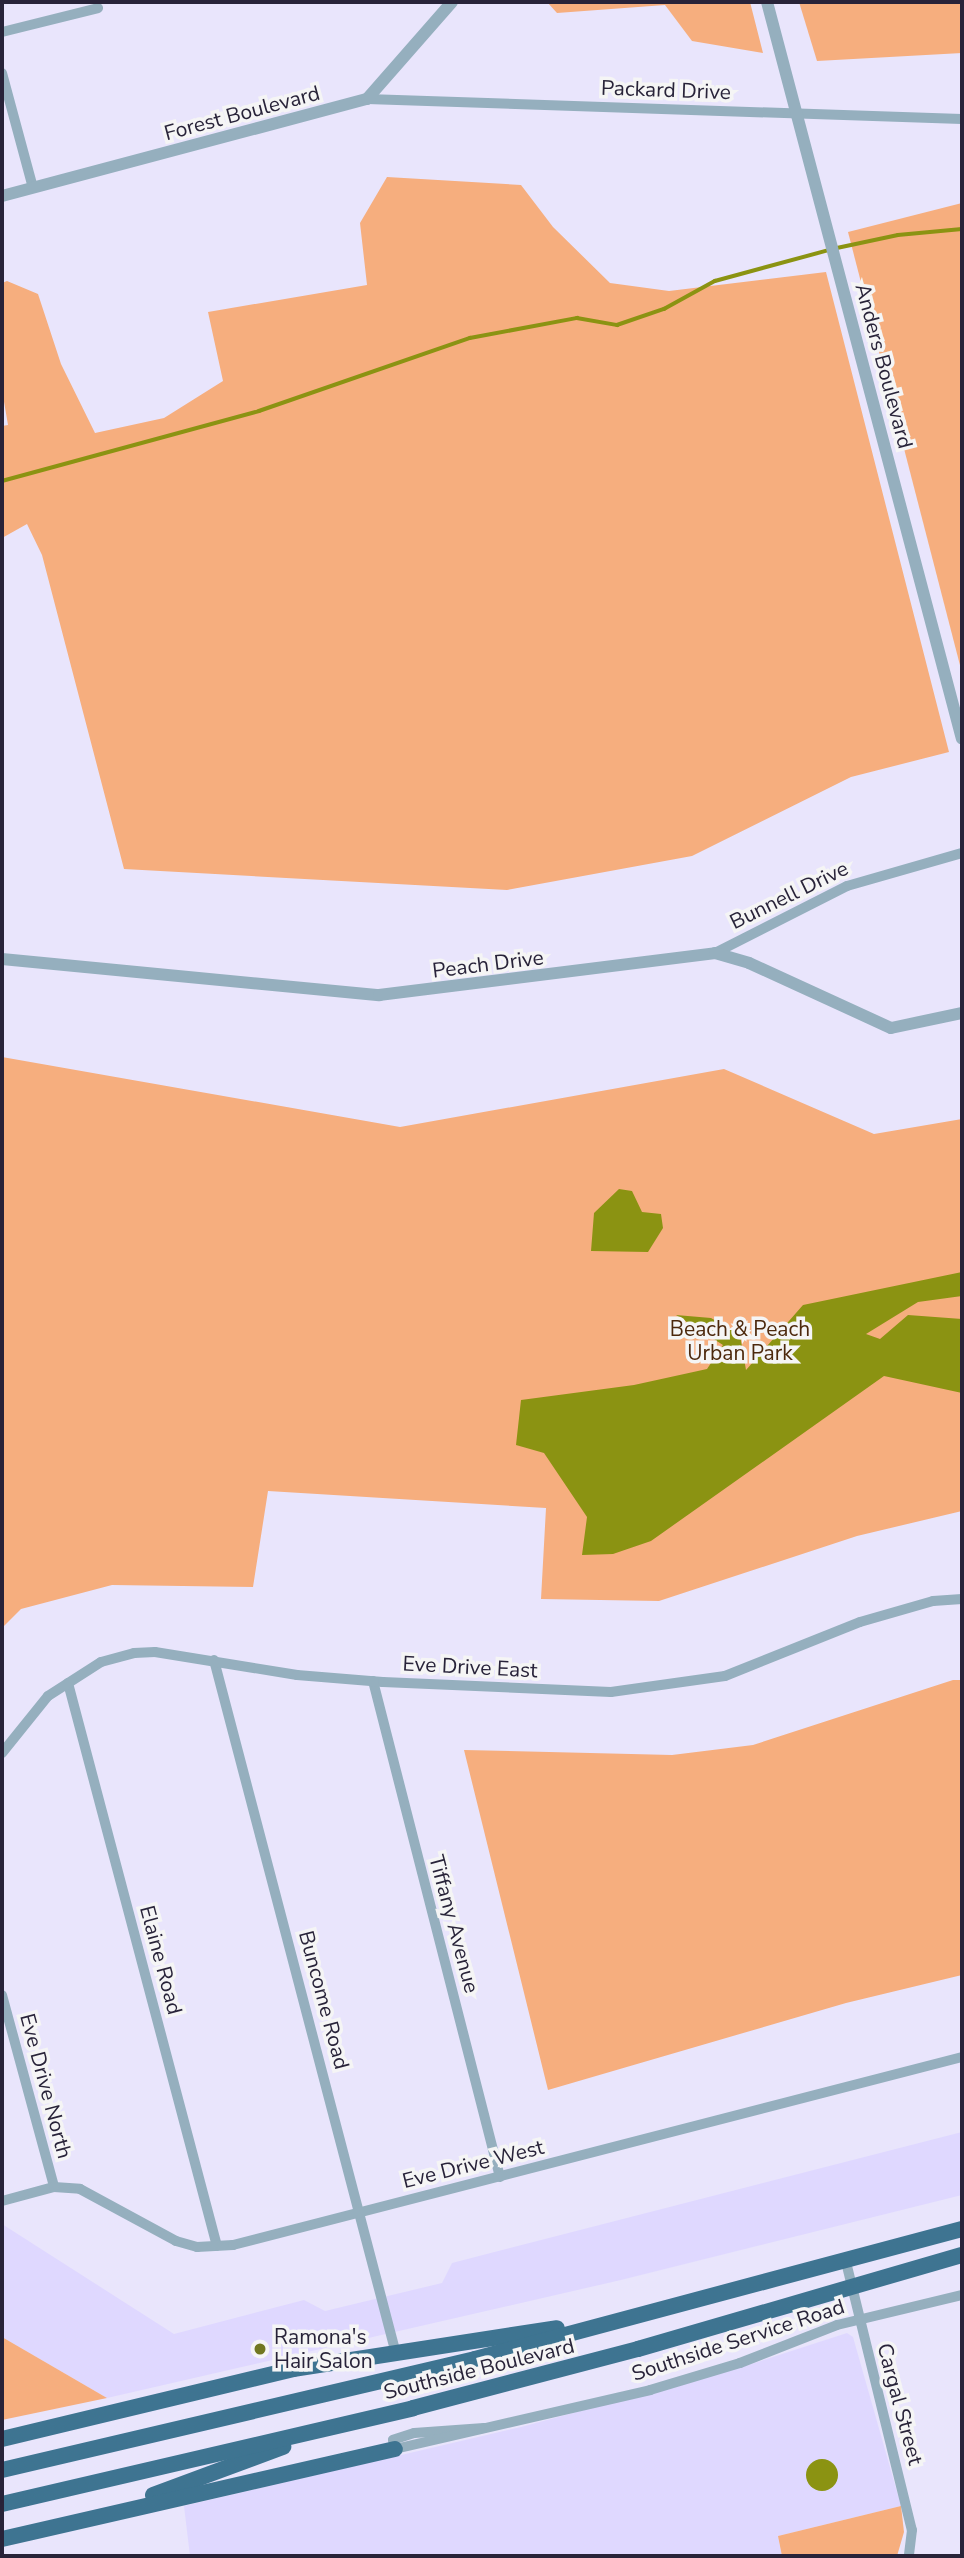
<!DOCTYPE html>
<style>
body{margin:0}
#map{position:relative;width:964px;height:2558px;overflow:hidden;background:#e9e5fc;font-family:"Nunito Sans",sans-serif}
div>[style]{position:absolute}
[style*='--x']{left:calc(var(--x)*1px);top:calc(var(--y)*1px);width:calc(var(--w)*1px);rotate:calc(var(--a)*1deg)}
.built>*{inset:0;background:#dfd8ff}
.green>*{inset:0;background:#f6ae7e}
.water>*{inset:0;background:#8b9312}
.round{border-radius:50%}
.stream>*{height:3.5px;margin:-1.75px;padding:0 1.75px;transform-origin:1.75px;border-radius:1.75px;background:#8b9312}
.minor>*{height:10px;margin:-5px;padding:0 5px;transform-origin:5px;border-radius:5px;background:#95afbe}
.tertiary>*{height:12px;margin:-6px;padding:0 6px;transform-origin:6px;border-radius:6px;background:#95afbe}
.trunk>*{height:16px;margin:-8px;padding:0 8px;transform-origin:8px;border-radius:8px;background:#3e7491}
.dots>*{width:19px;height:19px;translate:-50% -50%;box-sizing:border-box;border:4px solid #f5f5f5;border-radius:50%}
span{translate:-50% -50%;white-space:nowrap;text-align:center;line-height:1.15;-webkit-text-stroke:7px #f5f5f5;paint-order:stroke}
.street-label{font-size:21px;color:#282339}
.park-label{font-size:21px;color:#4c280c}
.poi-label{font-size:21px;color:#282339}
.left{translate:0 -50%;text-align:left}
.frame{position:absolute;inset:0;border:4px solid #282339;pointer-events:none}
</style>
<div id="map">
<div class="built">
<i style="clip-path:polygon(962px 2132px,962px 2195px,621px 2280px,107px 2398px,2px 2337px,2px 2224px,174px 2334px,304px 2300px,325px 2311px,442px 2283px,452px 2263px)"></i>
<i style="clip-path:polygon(847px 2333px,853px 2337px,901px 2506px,778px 2536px,782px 2556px,190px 2556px,184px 2506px,521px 2427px,736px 2369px)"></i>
</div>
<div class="green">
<i style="clip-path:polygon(547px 2px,750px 2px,763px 53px,692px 41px,665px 5px,557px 13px)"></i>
<i style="clip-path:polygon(799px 2px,962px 2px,962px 53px,817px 61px)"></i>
<i style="clip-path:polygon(387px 177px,521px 185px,553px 227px,610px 283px,669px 291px,826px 272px,949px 752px,851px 777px,692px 856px,507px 890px,124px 869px,42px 555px,27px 524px,2px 538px,2px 426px,8px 425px,2px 390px,2px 283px,7px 281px,38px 294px,61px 364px,95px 433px,164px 418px,223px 381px,208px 312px,367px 285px,360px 223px)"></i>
<i style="clip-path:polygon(962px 203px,962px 673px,848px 232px)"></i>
<i style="clip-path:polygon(2px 1057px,400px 1127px,724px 1069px,874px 1134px,962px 1119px,962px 1511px,857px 1536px,659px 1601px,541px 1599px,546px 1508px,268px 1491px,253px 1587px,112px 1585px,21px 1609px,2px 1628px)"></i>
<i style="clip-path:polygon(953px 1680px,962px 1680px,962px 1975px,846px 2003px,548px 2090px,464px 1750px,672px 1755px,753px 1745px)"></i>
<i style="clip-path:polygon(2px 2337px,107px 2398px,2px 2420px)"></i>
<i style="clip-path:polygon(901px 2506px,904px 2532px,897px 2556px,782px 2556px,778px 2536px)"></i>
</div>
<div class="water">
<i style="clip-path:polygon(619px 1189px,632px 1191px,642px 1212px,661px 1214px,663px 1228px,648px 1252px,591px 1251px,594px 1213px)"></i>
<i style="clip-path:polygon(962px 1272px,962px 1296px,918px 1302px,866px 1334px,880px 1339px,908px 1315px,962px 1319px,962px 1393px,884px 1376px,651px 1541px,613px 1554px,582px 1555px,587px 1517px,544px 1453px,516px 1445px,521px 1400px,634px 1385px,707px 1369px,723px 1345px,676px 1315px,711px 1318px,740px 1335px,746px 1370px,803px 1305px)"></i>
<i class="round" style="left:806px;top:2459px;width:32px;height:32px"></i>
</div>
<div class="stream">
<i style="--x:837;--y:248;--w:62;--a:-12"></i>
<i style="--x:898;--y:235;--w:64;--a:-5.4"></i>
<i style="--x:2;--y:481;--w:266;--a:-15.2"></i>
<i style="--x:259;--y:411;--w:223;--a:-19.1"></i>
<i style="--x:470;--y:338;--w:109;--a:-10.6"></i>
<i style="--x:577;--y:318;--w:41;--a:9.9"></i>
<i style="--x:617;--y:325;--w:50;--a:-18.8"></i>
<i style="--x:664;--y:309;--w:58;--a:-28.8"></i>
<i style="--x:715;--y:281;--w:118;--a:-15.2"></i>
</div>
<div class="minor">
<i style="--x:2;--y:32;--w:99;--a:-14"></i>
<i style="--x:2;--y:73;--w:119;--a:74.9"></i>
<i style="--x:367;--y:99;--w:595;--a:1.93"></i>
<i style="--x:715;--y:953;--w:148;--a:-26.9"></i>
<i style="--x:847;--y:886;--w:120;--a:-16"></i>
<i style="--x:214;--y:1660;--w:713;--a:75.3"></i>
<i style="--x:373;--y:1681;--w:512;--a:75.64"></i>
<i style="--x:68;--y:1683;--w:582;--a:75.18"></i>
<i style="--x:2;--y:1753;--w:73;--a:-51.1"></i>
<i style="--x:48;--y:1696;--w:63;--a:-32.7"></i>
<i style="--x:101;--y:1662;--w:34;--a:-15"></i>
<i style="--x:134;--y:1653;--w:21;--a:-3"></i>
<i style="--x:155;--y:1652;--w:144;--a:9.2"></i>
<i style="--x:297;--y:1675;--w:86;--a:4.7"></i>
<i style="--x:383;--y:1682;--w:228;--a:2.5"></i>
<i style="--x:611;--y:1692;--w:115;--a:-8"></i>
<i style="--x:725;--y:1676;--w:145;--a:-21.8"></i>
<i style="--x:860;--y:1622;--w:76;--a:-16"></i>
<i style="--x:933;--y:1601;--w:29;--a:-4"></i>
<i style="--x:2;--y:1995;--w:199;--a:74.8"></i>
<i style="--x:2;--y:2201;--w:54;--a:-15.1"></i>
<i style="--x:54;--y:2187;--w:26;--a:4"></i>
<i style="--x:80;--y:2189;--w:109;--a:28.4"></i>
<i style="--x:176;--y:2241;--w:22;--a:16"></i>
<i style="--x:197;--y:2247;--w:36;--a:-3"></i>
<i style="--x:233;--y:2245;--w:753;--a:-14.46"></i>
<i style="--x:846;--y:2262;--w:276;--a:76.2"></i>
<i style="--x:912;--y:2530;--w:26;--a:97"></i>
<i style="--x:484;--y:2428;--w:70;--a:175.9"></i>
<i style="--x:414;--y:2433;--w:22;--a:162"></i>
<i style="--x:393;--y:2440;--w:9;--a:77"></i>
<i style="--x:395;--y:2449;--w:262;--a:-13"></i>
<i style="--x:650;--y:2390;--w:94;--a:-16.7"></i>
<i style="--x:740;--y:2363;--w:104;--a:-21.4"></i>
<i style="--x:837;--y:2325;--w:129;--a:-13.5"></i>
</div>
<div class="tertiary">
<i style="--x:767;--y:2;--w:762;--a:75.18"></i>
<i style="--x:2;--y:196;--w:378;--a:-14.9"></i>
<i style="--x:367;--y:99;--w:129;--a:-48.8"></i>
<i style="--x:2;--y:959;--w:379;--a:5.5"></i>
<i style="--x:379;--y:995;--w:339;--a:-7.1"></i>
<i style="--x:715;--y:953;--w:35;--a:16"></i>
<i style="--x:749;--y:963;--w:156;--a:24.6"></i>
<i style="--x:891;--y:1028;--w:73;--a:-11.9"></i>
</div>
<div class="trunk">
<i style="--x:2;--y:2439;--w:299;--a:-13.5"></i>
<i style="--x:293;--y:2369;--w:267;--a:-8.8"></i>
<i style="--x:2;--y:2470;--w:486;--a:-13.2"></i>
<i style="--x:475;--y:2359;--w:504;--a:-14.95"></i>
<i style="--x:153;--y:2495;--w:139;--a:-20.3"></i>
<i style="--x:2;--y:2504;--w:422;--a:-13.1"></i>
<i style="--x:413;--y:2408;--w:233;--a:-14.7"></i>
<i style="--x:638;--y:2349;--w:337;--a:-16.2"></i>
<i style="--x:2;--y:2539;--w:403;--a:-12.9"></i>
</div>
<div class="dots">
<i style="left:260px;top:2349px;background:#717721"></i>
</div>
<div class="street-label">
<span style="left:666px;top:90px;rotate:2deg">Packard Drive</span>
<span style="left:242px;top:113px;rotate:-15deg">Forest Boulevard</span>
<span style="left:884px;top:366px;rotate:75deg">Anders Boulevard</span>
<span style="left:789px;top:895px;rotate:-26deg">Bunnell Drive</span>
<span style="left:488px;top:964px;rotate:-7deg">Peach Drive</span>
<span style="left:470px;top:1667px;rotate:3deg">Eve Drive East</span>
<span style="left:454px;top:1924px;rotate:75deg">Tiffany Avenue</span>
<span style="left:161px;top:1960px;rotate:75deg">Elaine Road</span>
<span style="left:324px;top:2000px;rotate:75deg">Buncome Road</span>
<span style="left:46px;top:2086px;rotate:75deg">Eve Drive North</span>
<span style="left:473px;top:2164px;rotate:-14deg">Eve Drive West</span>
<span style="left:738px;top:2340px;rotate:-18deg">Southside Service Road</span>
<span style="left:479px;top:2369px;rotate:-14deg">Southside Boulevard</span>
<span style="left:900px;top:2404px;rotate:75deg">Cargal Street</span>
</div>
<div class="park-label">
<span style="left:740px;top:1341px">Beach &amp; Peach<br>Urban Park</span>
</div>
<div class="poi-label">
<span class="left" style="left:274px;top:2349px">Ramona's<br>Hair Salon</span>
</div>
<div class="frame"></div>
</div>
